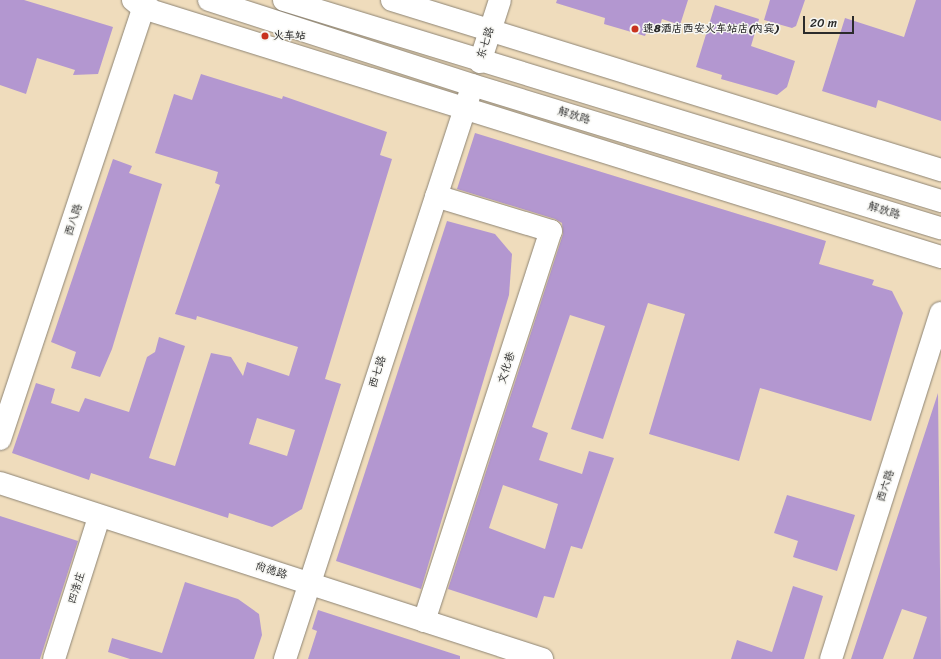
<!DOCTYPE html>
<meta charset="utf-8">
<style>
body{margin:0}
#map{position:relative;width:941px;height:659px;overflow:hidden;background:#efdcbc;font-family:Sriracha,"LXGW WenKai TC",sans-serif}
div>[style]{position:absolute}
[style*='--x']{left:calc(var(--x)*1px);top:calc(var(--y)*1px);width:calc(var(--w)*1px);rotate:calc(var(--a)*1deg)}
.building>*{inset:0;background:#b397d0}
.roads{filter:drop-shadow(0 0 1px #8d8474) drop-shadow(0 0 1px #8d8474)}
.minor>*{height:22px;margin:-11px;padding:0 11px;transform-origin:11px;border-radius:11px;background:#fff}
.major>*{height:22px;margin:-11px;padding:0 11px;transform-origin:11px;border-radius:11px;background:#fff}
.dots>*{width:11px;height:11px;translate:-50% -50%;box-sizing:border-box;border:2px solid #f6f6f2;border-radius:50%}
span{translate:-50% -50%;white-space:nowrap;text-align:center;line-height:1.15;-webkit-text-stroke:3px #f6f6f2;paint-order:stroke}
.poi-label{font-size:11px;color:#2b2b2b;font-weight:700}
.left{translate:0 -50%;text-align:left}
.street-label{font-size:11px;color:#2b2b2b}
.scale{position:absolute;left:803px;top:16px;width:51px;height:18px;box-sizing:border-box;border:2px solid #2b2b2b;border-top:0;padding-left:5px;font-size:12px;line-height:14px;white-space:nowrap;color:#2b2b2b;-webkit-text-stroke:3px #f6f6f2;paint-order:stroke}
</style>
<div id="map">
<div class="building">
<i style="clip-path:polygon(0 0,24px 0,113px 27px,98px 74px,73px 75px,75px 70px,37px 58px,26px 94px,0 85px)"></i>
<i style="clip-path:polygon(557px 0,688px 0,680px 25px,662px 19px,657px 34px,647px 31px,645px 36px,604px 24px,605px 18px,556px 3px)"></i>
<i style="clip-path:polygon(770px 0,805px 0,796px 26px,792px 28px,764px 20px)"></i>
<i style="clip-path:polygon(916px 0,941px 0,941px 121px,878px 100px,876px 108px,822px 91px,845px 18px,904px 37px)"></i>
<i style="clip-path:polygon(715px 5px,759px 19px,751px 46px,795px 61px,787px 87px,777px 95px,721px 79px,722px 75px,696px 67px)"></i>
<i style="clip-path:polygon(evenodd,201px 74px,282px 99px,283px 96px,387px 132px,380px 155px,392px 159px,325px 379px,341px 384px,302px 509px,272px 527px,229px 513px,228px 518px,91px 473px,89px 480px,12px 453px,36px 383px,55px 389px,51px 403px,79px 412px,85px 398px,129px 412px,147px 357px,155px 352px,159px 337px,185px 346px,149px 458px,175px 466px,211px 353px,231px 357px,243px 376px,247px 362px,289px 376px,298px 347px,197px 316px,196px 320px,175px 314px,220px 185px,215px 183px,218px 172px,155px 153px,174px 94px,192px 100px,201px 74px,257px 418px,295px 430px,287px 456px,249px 444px,257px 418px)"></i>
<i style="clip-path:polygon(evenodd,475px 133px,826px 241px,819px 264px,874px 280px,872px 285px,892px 291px,903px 313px,871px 421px,760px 388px,739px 461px,649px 434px,685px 314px,648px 303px,603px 439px,571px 429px,605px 326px,570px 315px,532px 427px,548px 433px,539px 460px,582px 474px,589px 451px,614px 458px,582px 549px,571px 546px,554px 598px,544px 596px,537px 618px,448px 589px,563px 234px,562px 223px,555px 219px,457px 189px,475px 133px,503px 485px,558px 504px,545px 549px,489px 528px,503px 485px)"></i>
<i style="clip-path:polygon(113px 159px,132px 166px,129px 173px,162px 184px,112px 349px,100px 377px,71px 368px,76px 352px,51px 342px)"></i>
<i style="clip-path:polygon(447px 221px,495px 234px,512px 254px,509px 295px,421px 589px,336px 561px)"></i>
<i style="clip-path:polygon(938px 393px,941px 659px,913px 659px,927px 617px,902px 609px,883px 659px,851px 659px)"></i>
<i style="clip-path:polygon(787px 495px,855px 515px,837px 571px,793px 557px,798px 541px,774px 533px)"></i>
<i style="clip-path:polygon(0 516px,78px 541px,40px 659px,0 659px)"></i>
<i style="clip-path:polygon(185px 582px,238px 599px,259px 614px,262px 635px,254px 659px,130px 659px,108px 652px,112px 638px,162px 653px)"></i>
<i style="clip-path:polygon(793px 586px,823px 596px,804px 659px,731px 659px,737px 640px,772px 652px)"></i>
<i style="clip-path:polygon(318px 610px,460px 656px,460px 659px,308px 659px,317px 631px,312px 629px)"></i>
</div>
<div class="roads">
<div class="minor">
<i style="--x:133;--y:0;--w:13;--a:39"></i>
<i style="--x:143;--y:8;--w:836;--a:17.33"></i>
<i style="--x:392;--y:0;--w:575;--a:17.21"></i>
<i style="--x:480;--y:62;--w:65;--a:-72.1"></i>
<i style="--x:0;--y:439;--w:463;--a:-71.6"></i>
<i style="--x:0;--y:483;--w:570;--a:17.99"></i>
<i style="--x:424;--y:621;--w:410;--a:-72"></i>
<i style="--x:551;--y:231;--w:120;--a:-163.1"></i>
<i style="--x:54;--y:659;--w:149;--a:-72.4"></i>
<i style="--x:285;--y:659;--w:592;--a:-71.9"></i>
<i style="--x:831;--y:659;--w:363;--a:-72.4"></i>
</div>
<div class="major">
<i style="--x:209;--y:0;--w:276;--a:17.9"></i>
<i style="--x:472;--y:85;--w:490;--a:17"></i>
<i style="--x:284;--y:0;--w:687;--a:17.01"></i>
</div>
</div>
<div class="dots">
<i style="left:635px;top:29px;background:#c8321e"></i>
<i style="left:265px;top:36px;background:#c8321e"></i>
</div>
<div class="poi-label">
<span class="left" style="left:643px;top:29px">速8酒店西安火车站店(内宾)</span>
<span class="left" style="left:273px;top:36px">火车站</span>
</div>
<div class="street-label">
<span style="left:486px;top:43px;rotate:-72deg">东七路</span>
<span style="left:574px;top:116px;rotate:17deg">解放路</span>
<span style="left:884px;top:211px;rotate:17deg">解放路</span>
<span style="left:74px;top:220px;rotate:-72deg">西八路</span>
<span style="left:507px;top:368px;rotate:-72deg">文化巷</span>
<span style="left:378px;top:372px;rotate:-72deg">西七路</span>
<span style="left:886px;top:486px;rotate:-72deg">西六路</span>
<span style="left:271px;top:571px;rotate:18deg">尚德路</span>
<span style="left:77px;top:588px;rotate:-72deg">四浩庄</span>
</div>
<div class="scale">20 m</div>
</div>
